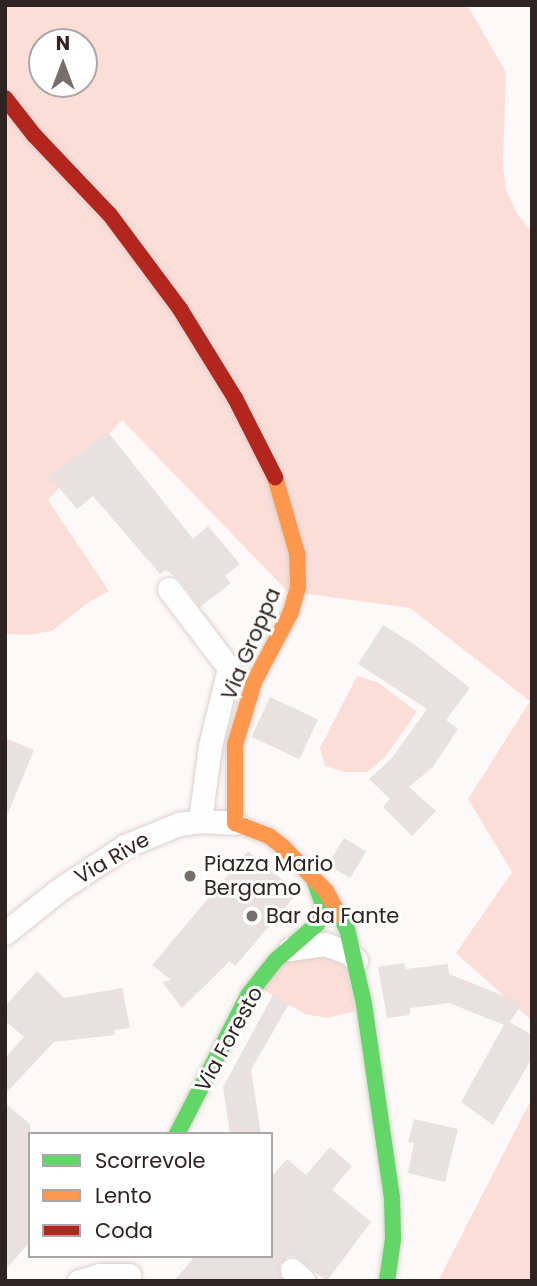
<!DOCTYPE html>
<html>
<head>
<meta charset="utf-8">
<style>
  body { margin:0 }
  #map { position:relative; width:537px; height:1286px; overflow:hidden; background:#fdf9f8; font-family:Poppins,sans-serif }
  div>[style] { position:absolute }
  [style*='--x'] { left:calc(var(--x)*1px); top:calc(var(--y)*1px); width:calc(var(--w)*1px); rotate:calc(var(--a)*1deg) }
  .green>* { inset:0; background:#fcded8 }
  .building>* { inset:0; background:#e9e1df; transform-origin:0 0 }
  .roads { filter:drop-shadow(0 0 2px #d8d1cf) drop-shadow(0 0 2px #d8d1cf) }
  .street>* { height:23px; margin:-11.5px; padding:0 11.5px; transform-origin:11.5px; border-radius:11.5px; background:#fffefe }
  .fast>* { height:16px; margin:-8px; padding:0 8px; transform-origin:8px; border-radius:8px; background:#63d668 }
  .slow>* { height:16px; margin:-8px; padding:0 8px; transform-origin:8px; border-radius:8px; background:#ff974d }
  .jam>* { height:16px; margin:-8px; padding:0 8px; transform-origin:8px; border-radius:8px; background:#b3261e }
  .dots>* { width:19px; height:19px; translate:-50% -50%; box-sizing:border-box; border:4px solid #fff; border-radius:50% }
  span { translate:-50% -50%; white-space:nowrap; text-align:center; line-height:1.15; -webkit-text-stroke:6px #fff; paint-order:stroke }
  .street-label { font-size:21px; color:#2e2422 }
  .poi-label { font-size:21px; color:#2e2422 }
  .left { translate:0 -50%; text-align:left }
  .frame { position:absolute; inset:0; border:7px solid #2e2422; pointer-events:none }
  .legend { position:absolute; left:28px; top:1132px; width:245px; height:126px; box-sizing:border-box; background:#fff; border:2px solid #aba7a7; margin:0; padding:9px 12px; list-style:none; font-size:21px; color:#2e2422 }
  .legend li { display:flex; align-items:center; gap:14px; height:35px }
  .legend b { width:35px; border:2px solid #aba7a7 }
  .north { position:absolute; left:28px; top:28px; width:70px; height:70px; box-sizing:border-box; background:#fff; border:2px solid #aba7a7; border-radius:50%; rotate:0deg; font-size:19px; font-weight:700; line-height:28px; text-align:center; color:#2e2422 }
  .north::after { content:''; display:block; margin:auto; width:24px; height:32px; background:#766f6d; clip-path:polygon(50% 0,100% 100%,50% 72%,0 100%) }
</style>
</head>
<body>
<div id="map">
  <div class="green">
    <div style="clip-path:polygon(evenodd,5px 5px,467px 5px,506px 72px,503px 166px,506px 190px,517px 214px,532px 232px,532px 1021px,456px 953px,512px 872px,468px 799px,530px 701px,410px 608px,287px 591px,122px 420px,48px 500px,109px 591px,89px 602px,52px 631px,28px 635px,5px 634px,5px 5px,42px 42px,84px 42px,84px 84px,42px 84px,42px 42px)"></div>
    <div style="clip-path:polygon(357px 676px,379px 683px,417px 712px,385px 757px,367px 772px,345px 772px,325px 766px,320px 748px)"></div>
    <div style="clip-path:polygon(321px 954px,346px 966px,356px 1011px,327px 1018px,305px 1014px,262px 989px,286px 962px)"></div>
    <div style="clip-path:polygon(532px 1098px,532px 1281px,438px 1281px)"></div>
  </div>
  <div class="building">
    <div style="clip-path:polygon(108px 432px,193px 539px,208px 526px,240px 564px,225px 576px,231px 583px,200px 607px,180px 580px,166px 570px,160px 574px,93px 496px,77px 509px,49px 476px)"></div>
    <div style="clip-path:polygon(383px 625px,415px 645px,470px 688px,446px 720px,458px 729px,433px 767px,409px 787px,436px 811px,412px 836px,383px 807px,390px 799px,369px 779px,391px 759px,427px 709px,358px 664px)"></div>
    <div style="left:270px;top:697px;width:53px;height:44px;rotate:25deg"></div>
    <div style="clip-path:polygon(5px 738px,34px 750px,6px 818px,5px 818px)"></div>
    <div style="left:344px;top:838px;width:26px;height:31px;rotate:31deg"></div>
    <div style="clip-path:polygon(248px 851px,298px 893px,235px 966px,230px 961px,182px 1008px,162px 982px,171px 980px,152px 965px)"></div>
    <div style="clip-path:polygon(404px 963px,406px 969px,448px 964px,449px 974px,522px 1003px,510px 1022px,532px 1035px,532px 1058px,493px 1125px,461px 1102px,504px 1025px,449px 1003px,410px 1008px,410px 1015px,387px 1018px,378px 967px)"></div>
    <div style="clip-path:polygon(37px 971px,64px 998px,122px 988px,130px 1028px,114px 1030px,115px 1035px,54px 1042px,5px 1094px,5px 1058px,24px 1037px,5px 1021px,5px 1006px)"></div>
    <div style="clip-path:polygon(273px 995px,289px 1004px,251px 1070px,261px 1134px,230px 1134px,223px 1087px)"></div>
    <div style="clip-path:polygon(5px 1103px,30px 1124px,30px 1242px,5px 1270px)"></div>
    <div style="clip-path:polygon(414px 1119px,458px 1129px,445px 1182px,408px 1173px,414px 1143px,408px 1142px)"></div>
    <div style="clip-path:polygon(330px 1147px,352px 1166px,332px 1190px,371px 1222px,327px 1281px,294px 1256px,287px 1257px,279px 1266px,282px 1281px,174px 1281px,195px 1256px,271px 1256px,271px 1177px,287px 1159px,306px 1175px)"></div>
  </div>
  <div class="roads">
    <div class="street">
      <div style="--x:169;--y:589;--w:99;--a:52.8"></div>
      <div style="--x:229;--y:668;--w:80;--a:103.7"></div>
      <div style="--x:210;--y:746;--w:76;--a:97.6"></div>
      <div style="--x:5;--y:933;--w:67;--a:-38.9"></div>
      <div style="--x:57;--y:891;--w:82;--a:-33.5"></div>
      <div style="--x:125;--y:846;--w:58;--a:-22.2"></div>
      <div style="--x:179;--y:824;--w:21;--a:-8"></div>
      <div style="--x:200;--y:821;--w:35;--a:3"></div>
      <div style="--x:290;--y:949;--w:35;--a:-8"></div>
      <div style="--x:325;--y:944;--w:26;--a:21"></div>
      <div style="--x:349;--y:953;--w:10;--a:45"></div>
      <div style="--x:292;--y:1270;--w:16;--a:43"></div>
      <div style="--x:79;--y:1281;--w:22;--a:-16"></div>
      <div style="--x:100;--y:1275;--w:29;--a:0"></div>
    </div>
    <div class="fast">
      <div style="--x:339;--y:915;--w:16;--a:60"></div>
      <div style="--x:347;--y:929;--w:77;--a:77.2"></div>
      <div style="--x:364;--y:1004;--w:196;--a:81.8"></div>
      <div style="--x:392;--y:1198;--w:41;--a:88.6"></div>
      <div style="--x:393;--y:1239;--w:42;--a:98.1"></div>
      <div style="--x:177;--y:1134;--w:157;--a:-62.8"></div>
      <div style="--x:249;--y:994;--w:43;--a:-51.5"></div>
      <div style="--x:276;--y:960;--w:55;--a:-41.3"></div>
      <div style="--x:317;--y:924;--w:18;--a:-68"></div>
      <div style="--x:324;--y:907;--w:27;--a:-110"></div>
    </div>
    <div class="slow">
      <div style="--x:275;--y:477;--w:79;--a:73.9"></div>
      <div style="--x:297;--y:553;--w:34;--a:88"></div>
      <div style="--x:298;--y:587;--w:26;--a:106"></div>
      <div style="--x:291;--y:612;--w:79;--a:117.9"></div>
      <div style="--x:254;--y:682;--w:66;--a:106.8"></div>
      <div style="--x:235;--y:745;--w:78;--a:90"></div>
      <div style="--x:235;--y:823;--w:36;--a:21"></div>
      <div style="--x:269;--y:836;--w:18;--a:38"></div>
      <div style="--x:283;--y:847;--w:62;--a:45.7"></div>
      <div style="--x:326;--y:891;--w:27;--a:62"></div>
    </div>
    <div class="jam">
      <div style="--x:5;--y:98;--w:47;--a:51.9"></div>
      <div style="--x:34;--y:135;--w:110;--a:46.5"></div>
      <div style="--x:110;--y:215;--w:117;--a:53.3"></div>
      <div style="--x:180;--y:309;--w:105;--a:58.3"></div>
      <div style="--x:235;--y:398;--w:89;--a:63.1"></div>
    </div>
  </div>
  <div class="dots">
    <div style="left:190px;top:876px;background:#766f6d"></div>
    <div style="left:252px;top:916px;background:#766f6d"></div>
  </div>
  <div class="street-label">
    <span style="left:251px;top:644px;rotate:-67deg">Via Groppa</span>
    <span style="left:112px;top:858px;rotate:-30deg">Via Rive</span>
    <span style="left:229px;top:1039px;rotate:-61deg">Via Foresto</span>
  </div>
  <div class="poi-label">
    <span class="left" style="left:204px;top:876px">Piazza Mario<br>Bergamo</span>
    <span class="left" style="left:266px;top:916px">Bar da Fante</span>
  </div>
  <div class="frame"></div>
  <ul class="legend">
  <li><b style="height:9px;background:#63d668"></b>Scorrevole</li>
  <li><b style="height:9px;background:#ff974d"></b>Lento</li>
  <li><b style="height:9px;background:#b3261e"></b>Coda</li>
  </ul>
  <div class="north">N</div>
</div>
</body>
</html>
